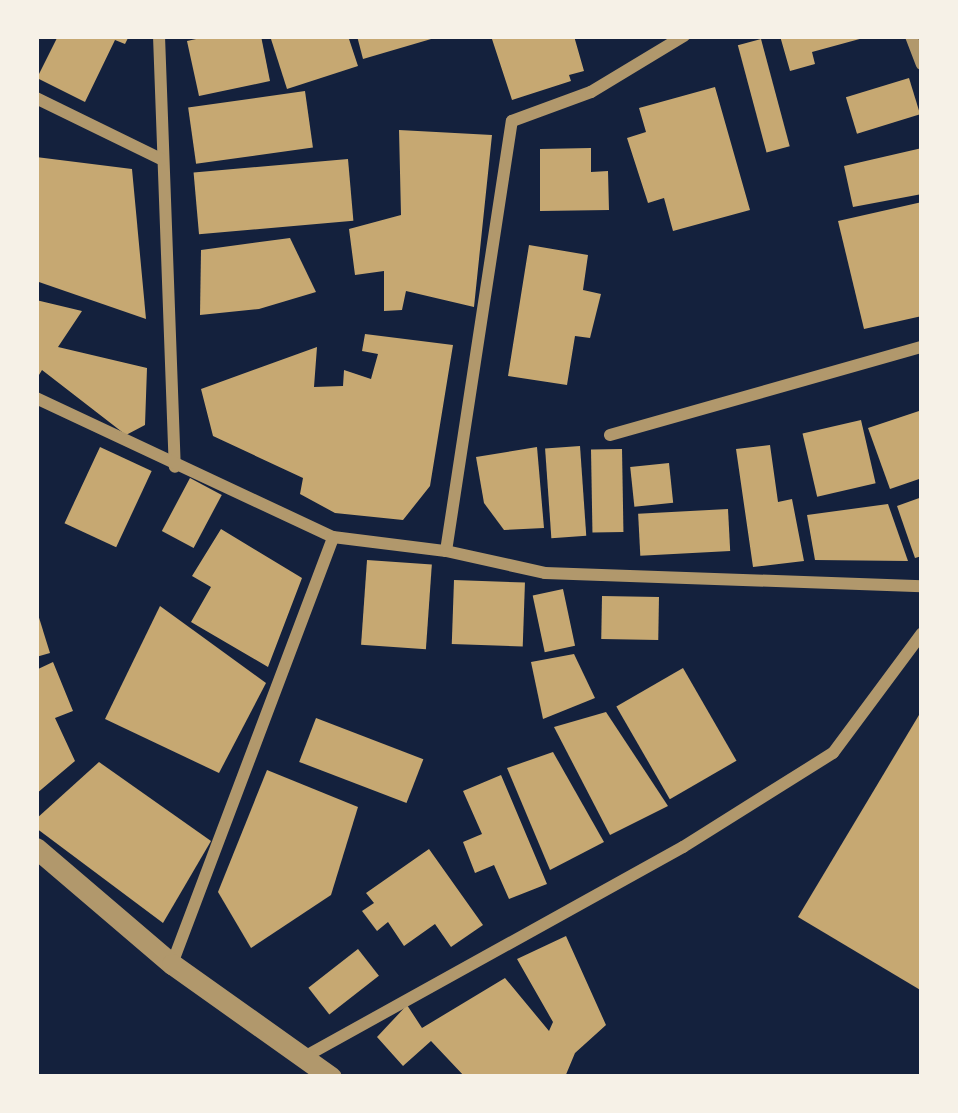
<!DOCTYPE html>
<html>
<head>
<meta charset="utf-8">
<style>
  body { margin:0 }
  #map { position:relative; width:958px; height:1113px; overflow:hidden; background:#14213d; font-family:"Open Sans",sans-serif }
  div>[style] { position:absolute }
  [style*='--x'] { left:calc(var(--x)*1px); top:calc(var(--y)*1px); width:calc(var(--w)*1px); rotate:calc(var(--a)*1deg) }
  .building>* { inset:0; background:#c6a872; transform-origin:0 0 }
  .minor>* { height:12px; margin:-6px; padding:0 6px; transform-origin:6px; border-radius:6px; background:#b1986c }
  .tertiary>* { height:21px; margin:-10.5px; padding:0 10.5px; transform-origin:10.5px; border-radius:10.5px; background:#b1986c }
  span { translate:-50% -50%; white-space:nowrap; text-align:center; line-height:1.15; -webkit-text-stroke:10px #f6f1e7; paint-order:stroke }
  .frame { position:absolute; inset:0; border:39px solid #f6f1e7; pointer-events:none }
</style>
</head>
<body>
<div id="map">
  <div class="building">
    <div style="clip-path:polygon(58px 36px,129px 36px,125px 44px,115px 40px,85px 102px,37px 78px)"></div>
    <div style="clip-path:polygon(210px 36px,261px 36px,270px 81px,199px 96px,187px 41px)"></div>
    <div style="clip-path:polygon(280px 36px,348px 36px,358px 66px,287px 89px,271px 39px)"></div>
    <div style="clip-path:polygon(357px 36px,438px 36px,438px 37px,363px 59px)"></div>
    <div style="clip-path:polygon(491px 36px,574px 36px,584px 71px,569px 75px,571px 81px,512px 100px)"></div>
    <div style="clip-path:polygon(780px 36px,866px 36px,867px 37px,812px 52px,815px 64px,790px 71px)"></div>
    <div style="left:761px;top:39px;width:111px;height:24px;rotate:75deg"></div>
    <div style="left:909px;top:78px;width:38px;height:66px;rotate:73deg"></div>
    <div style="clip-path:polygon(715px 87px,750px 210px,673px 231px,664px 198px,648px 203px,627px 138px,646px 132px,639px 108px)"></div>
    <div style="left:305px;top:91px;width:57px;height:118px;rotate:82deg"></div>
    <div style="clip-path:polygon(399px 130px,492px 135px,474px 307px,406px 291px,402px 310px,384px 311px,384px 271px,355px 275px,349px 229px,401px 215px)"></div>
    <div style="clip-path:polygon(591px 148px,591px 172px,608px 171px,609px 210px,540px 211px,540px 149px)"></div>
    <div style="clip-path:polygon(922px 148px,922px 194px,853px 207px,844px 166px)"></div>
    <div style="clip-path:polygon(36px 157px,132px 169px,146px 319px,36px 281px)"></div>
    <div style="left:348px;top:159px;width:62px;height:155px;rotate:85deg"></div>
    <div style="clip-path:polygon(922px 202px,922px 316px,864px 329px,838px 221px)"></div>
    <div style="clip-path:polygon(290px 238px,316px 292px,259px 309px,200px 315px,201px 250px)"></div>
    <div style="clip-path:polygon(529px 245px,588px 255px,583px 290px,601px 294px,590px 338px,575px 336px,567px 385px,508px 376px)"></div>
    <div style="clip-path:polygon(36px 300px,82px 311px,58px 347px,147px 368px,145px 425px,126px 435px,42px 370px,36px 380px)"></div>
    <div style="clip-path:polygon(365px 334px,453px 345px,430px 486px,403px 520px,335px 513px,300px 494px,303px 478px,213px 436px,201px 389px,317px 347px,314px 387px,343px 386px,344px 370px,371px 379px,378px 354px,362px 351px)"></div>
    <div style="clip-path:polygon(922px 410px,922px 478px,890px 489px,868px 428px)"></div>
    <div style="left:861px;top:420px;width:65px;height:60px;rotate:77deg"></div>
    <div style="clip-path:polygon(770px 445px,778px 502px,792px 499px,804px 561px,753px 567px,736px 449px)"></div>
    <div style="left:580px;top:446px;width:90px;height:35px;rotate:86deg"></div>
    <div style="left:100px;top:447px;width:57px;height:84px;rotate:25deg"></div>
    <div style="clip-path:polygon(537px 447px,544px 528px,504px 530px,484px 503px,476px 457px)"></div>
    <div style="left:622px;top:449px;width:83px;height:31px;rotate:89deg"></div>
    <div style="left:669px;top:463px;width:40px;height:39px;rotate:84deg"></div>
    <div style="left:190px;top:478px;width:36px;height:60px;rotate:28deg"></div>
    <div style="clip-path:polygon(922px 497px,922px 556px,915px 558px,897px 506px)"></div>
    <div style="clip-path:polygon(888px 504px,908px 561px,815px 560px,807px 515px)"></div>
    <div style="left:728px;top:509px;width:42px;height:90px;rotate:87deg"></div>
    <div style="clip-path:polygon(221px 529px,302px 578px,268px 667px,191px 622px,211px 587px,192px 576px)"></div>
    <div style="left:367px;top:560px;width:65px;height:85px;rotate:4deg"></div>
    <div style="left:454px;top:580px;width:71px;height:64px;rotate:2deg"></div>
    <div style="left:563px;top:589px;width:58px;height:31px;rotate:78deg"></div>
    <div style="left:602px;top:596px;width:57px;height:43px;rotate:1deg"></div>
    <div style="clip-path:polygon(160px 606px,266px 683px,219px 773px,105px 719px)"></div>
    <div style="clip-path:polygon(36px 608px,50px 653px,36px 657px)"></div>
    <div style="clip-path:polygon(574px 654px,595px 698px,543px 719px,531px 662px)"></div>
    <div style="clip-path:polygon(53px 662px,73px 711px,55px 718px,75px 761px,36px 794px,36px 670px)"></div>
    <div style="left:683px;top:668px;width:107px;height:77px;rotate:60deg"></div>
    <div style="clip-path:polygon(922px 710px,922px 991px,798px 917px)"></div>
    <div style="clip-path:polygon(606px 712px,668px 806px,610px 835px,554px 727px)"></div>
    <div style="left:316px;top:718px;width:115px;height:47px;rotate:21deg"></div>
    <div style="clip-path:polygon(553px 752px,604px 842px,550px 870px,507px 768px)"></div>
    <div style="clip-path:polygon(99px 762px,211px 841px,163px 923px,36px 828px,36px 819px)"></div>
    <div style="clip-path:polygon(267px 770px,358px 807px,331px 895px,251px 948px,218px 892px)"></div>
    <div style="clip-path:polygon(501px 775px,547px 884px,509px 899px,494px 865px,475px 873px,463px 842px,482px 834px,463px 791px)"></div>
    <div style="clip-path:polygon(429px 849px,483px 925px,451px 947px,435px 924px,404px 946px,388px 922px,377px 931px,362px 911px,374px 903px,366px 893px)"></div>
    <div style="clip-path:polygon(566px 936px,606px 1025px,575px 1053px,565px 1077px,465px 1077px,431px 1041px,403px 1066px,377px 1037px,407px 1005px,422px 1028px,505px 978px,549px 1031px,553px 1022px,517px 959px)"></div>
    <div style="left:358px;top:949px;width:34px;height:63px;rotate:52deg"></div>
  </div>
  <div class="minor">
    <div style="--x:159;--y:36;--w:431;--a:87.9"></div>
    <div style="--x:911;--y:36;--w:30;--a:69"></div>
    <div style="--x:36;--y:98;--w:141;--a:26"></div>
    <div style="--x:36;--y:398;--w:328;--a:25.1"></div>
    <div style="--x:333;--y:537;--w:114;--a:7.1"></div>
    <div style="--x:446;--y:551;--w:101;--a:12.5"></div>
    <div style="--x:545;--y:573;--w:377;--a:2"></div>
    <div style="--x:610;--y:435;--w:324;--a:-15.8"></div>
    <div style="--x:446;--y:551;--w:435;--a:-81.3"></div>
    <div style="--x:512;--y:121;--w:84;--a:-20.2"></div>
    <div style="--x:591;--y:92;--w:109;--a:-31.1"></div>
    <div style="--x:172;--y:964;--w:456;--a:-69.3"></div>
    <div style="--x:306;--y:1056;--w:431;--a:-29"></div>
    <div style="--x:683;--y:847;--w:177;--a:-32.1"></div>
    <div style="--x:833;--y:753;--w:149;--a:-53.4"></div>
  </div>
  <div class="tertiary">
    <div style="--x:36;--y:848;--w:179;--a:40.5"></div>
    <div style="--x:172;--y:964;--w:195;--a:35.4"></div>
  </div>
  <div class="frame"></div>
</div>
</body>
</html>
